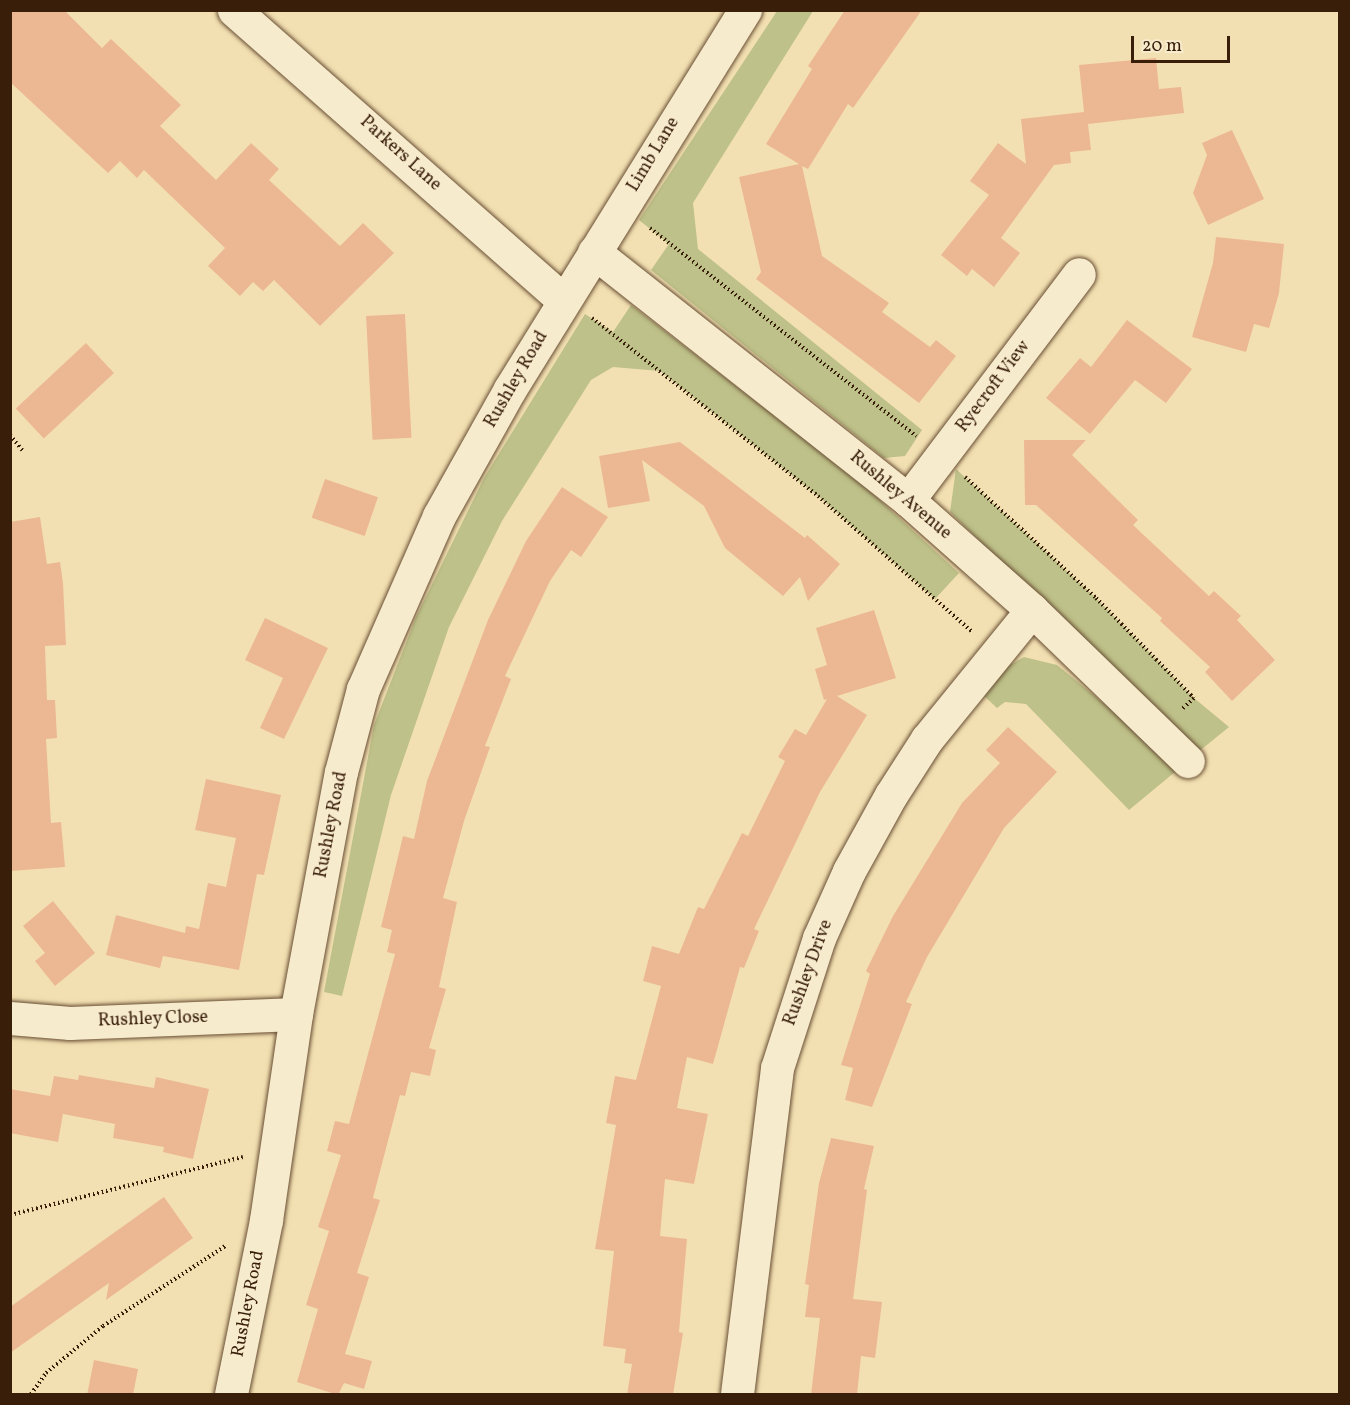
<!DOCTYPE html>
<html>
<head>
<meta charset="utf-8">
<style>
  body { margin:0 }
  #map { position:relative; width:1350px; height:1405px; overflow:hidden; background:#f3e0b2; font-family:Vollkorn,serif }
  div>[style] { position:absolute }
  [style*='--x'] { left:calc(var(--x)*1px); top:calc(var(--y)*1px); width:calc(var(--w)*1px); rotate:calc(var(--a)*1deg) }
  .green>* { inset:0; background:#bec189 }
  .building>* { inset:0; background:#ecb893; transform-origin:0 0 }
  .path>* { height:4px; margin-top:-2px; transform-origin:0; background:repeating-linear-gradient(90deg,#391e0a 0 1.5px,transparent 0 4.5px) }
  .roads { filter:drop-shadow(0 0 2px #684e34) drop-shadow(0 0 2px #684e34) }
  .street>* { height:33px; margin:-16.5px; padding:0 16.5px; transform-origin:16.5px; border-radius:16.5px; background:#f7ebcd }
  .secondary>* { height:33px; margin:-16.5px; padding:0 16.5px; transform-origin:16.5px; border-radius:16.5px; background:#f7ebcd }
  span { translate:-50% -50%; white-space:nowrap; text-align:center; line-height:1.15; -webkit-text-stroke:4.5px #f7ebcd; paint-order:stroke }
  .street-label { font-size:18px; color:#391e0a }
  .frame { position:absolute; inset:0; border:12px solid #391e0a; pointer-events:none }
  .scale { position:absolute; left:1131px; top:36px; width:99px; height:27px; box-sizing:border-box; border:3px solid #391e0a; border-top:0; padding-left:8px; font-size:18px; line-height:21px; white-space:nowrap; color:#391e0a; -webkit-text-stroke:4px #f7ebcd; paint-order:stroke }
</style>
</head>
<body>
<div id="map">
  <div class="green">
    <div style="clip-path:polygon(777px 11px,813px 11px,693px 203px,698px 249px,922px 430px,905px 456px,884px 458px,651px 270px,669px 244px,639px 220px)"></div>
    <div style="clip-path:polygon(631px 305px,859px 481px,959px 573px,935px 599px,818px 496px,660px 371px,613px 367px,591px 380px,502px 521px,449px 627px,391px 795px,342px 996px,324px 992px,374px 725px,416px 617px,484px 478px,585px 314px,613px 332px)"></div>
    <div style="clip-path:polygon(956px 469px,1096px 598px,1194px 698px,1229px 727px,1197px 753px,950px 512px)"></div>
    <div style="clip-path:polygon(1024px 657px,1057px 665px,1181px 767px,1129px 810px,1026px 704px,1005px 702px,997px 708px,982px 694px,1010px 665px)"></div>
  </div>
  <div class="building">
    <div style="clip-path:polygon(10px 10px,64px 10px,102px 48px,111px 39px,181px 105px,160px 126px,216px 180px,251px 143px,279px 169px,269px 180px,340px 246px,363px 223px,394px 253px,320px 326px,274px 280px,263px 291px,253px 282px,240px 296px,208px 266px,225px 248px,144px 170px,137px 178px,120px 161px,108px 173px,10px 82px)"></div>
    <div style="clip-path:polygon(845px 10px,922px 10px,853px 108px,848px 104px,808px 169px,802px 166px,822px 256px,889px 303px,882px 312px,930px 347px,936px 340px,956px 356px,919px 403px,756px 279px,761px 272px,739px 177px,799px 164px,766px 144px,812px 69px,808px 66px)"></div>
    <div style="clip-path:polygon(1156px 58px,1159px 89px,1181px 87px,1184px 113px,1088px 124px,1091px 150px,1070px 152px,1071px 163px,1054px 165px,1001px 238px,1020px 253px,994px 287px,972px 269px,967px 276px,941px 255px,989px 195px,970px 181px,998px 143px,1026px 164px,1021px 119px,1084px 112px,1079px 65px)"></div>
    <div style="clip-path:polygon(1232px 130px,1264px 199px,1208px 225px,1193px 193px,1207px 155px,1202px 143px)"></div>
    <div style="clip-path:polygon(1216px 237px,1284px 244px,1279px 293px,1269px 328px,1254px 324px,1246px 352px,1192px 337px,1213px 263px)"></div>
    <div style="left:405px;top:314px;width:124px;height:39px;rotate:87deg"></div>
    <div style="clip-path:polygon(1127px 320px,1192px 369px,1166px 403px,1135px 380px,1090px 434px,1046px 398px,1080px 358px,1091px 367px)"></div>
    <div style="left:86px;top:343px;width:41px;height:96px;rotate:47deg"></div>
    <div style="clip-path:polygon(1024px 440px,1086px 440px,1072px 455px,1138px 520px,1133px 525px,1209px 596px,1214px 591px,1241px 616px,1237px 620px,1275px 660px,1232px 701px,1205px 672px,1210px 667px,1160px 621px,1162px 618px,1036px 505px,1025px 505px)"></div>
    <div style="clip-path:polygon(680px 442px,805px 538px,807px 535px,840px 564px,808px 601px,800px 577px,783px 596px,725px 548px,704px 506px,642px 460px,650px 501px,608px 508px,599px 456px)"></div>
    <div style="left:325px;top:479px;width:56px;height:41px;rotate:19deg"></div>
    <div style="clip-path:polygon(562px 487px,608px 517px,581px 557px,571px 550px,550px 581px,505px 676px,511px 679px,485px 746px,490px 747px,464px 821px,443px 898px,457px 902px,439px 987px,446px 989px,429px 1048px,436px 1050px,430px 1076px,411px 1072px,405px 1096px,400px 1095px,373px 1198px,380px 1200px,357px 1273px,369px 1277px,345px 1354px,372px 1361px,364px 1389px,344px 1383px,338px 1395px,297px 1382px,318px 1309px,306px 1305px,329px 1231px,318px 1227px,341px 1155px,327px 1151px,335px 1121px,349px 1124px,395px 954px,387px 952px,392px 930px,381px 927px,403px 836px,414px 839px,427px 781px,488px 620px,526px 541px)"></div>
    <div style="clip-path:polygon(40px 517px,47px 564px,60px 562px,63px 583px,66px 645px,45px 646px,47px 700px,55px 700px,57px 738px,46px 739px,51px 823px,61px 822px,65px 867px,10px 871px,10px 522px)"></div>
    <div style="clip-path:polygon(874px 610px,896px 678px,837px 696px,867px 715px,820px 792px,754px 929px,759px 931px,744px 968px,740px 967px,713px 1064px,687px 1057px,677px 1108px,708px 1114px,694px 1184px,665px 1179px,660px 1236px,687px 1239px,679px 1332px,683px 1333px,673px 1395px,627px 1395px,632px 1364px,624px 1363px,626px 1349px,603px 1346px,614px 1251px,595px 1249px,616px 1125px,606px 1123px,615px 1076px,636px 1080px,661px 986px,643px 981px,652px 946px,679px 954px,698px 907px,704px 909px,742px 833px,748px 836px,785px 761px,778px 757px,795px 729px,806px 735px,827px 699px,824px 700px,815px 669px,827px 665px,816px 628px)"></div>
    <div style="clip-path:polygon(265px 618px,328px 648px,284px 739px,260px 728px,283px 678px,245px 660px)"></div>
    <div style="clip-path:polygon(1008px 727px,1057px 772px,1004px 828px,927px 957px,906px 1002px,912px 1004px,872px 1107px,845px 1100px,853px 1068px,841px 1065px,870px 974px,866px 971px,893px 916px,962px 803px,1000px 763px,986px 750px)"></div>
    <div style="clip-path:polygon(206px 779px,281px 795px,264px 875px,257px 874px,239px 970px,163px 956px,160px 968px,106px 955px,116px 915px,185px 933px,186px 926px,199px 929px,208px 883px,226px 887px,236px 838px,195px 830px)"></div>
    <div style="clip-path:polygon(53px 901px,95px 953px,55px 986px,35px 961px,45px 953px,23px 926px)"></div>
    <div style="clip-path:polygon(79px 1075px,154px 1088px,156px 1077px,209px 1089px,193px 1159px,163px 1152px,164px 1147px,113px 1138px,115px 1124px,63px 1114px,58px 1142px,10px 1133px,10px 1089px,50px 1096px,54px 1076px,78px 1080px)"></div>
    <div style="clip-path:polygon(831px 1138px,874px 1146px,864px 1189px,867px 1190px,853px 1299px,882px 1302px,875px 1358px,861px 1356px,857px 1395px,811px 1395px,820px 1318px,805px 1317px,809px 1285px,805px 1284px,819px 1183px)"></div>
    <div style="clip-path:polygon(164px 1197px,193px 1238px,106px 1300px,109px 1283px,10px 1353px,10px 1307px)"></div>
    <div style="clip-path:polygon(94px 1360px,138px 1369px,133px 1395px,87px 1395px)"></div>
  </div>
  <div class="path">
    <div style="--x:650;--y:228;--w:338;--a:38"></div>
    <div style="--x:592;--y:318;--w:288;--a:38.2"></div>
    <div style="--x:818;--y:496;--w:205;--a:41.4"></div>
    <div style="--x:10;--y:435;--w:22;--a:51"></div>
    <div style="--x:965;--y:477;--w:178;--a:42.7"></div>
    <div style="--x:1096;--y:598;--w:140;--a:45.6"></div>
    <div style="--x:1194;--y:698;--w:16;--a:137"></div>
    <div style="--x:10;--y:1215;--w:240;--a:-14"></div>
    <div style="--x:31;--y:1394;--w:26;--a:-54"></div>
    <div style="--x:46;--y:1373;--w:74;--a:-39.5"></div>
    <div style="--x:103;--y:1326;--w:148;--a:-33.2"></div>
  </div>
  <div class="roads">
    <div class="street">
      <div style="--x:234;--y:10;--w:439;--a:41.4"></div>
      <div style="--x:594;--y:252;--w:400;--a:38.3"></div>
      <div style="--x:908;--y:500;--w:166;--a:41.6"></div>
      <div style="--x:1032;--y:610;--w:217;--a:44.1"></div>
      <div style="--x:908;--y:500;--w:283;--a:-52.9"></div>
      <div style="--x:10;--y:1018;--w:60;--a:4.8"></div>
      <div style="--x:70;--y:1023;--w:226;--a:-2.3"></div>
      <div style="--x:737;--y:1394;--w:328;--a:-83"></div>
      <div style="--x:777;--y:1068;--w:137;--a:-72.1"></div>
      <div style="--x:819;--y:938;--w:73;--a:-65.9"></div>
      <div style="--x:849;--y:871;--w:87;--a:-61.1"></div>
      <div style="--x:891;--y:795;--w:67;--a:-57.3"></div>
      <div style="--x:927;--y:739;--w:166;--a:-50.9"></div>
    </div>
    <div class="secondary">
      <div style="--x:231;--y:1394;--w:177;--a:-78.6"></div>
      <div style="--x:266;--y:1220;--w:208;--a:-81.7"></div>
      <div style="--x:296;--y:1014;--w:246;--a:-79.5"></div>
      <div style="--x:341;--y:772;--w:86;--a:-75.2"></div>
      <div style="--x:363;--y:689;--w:189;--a:-66.3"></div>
      <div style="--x:439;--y:516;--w:145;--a:-60.8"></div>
      <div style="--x:510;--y:389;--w:446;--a:-58.2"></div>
    </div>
  </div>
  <div class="street-label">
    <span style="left:400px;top:154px;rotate:42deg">Parkers Lane</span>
    <span style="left:654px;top:155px;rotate:-59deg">Limb Lane</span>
    <span style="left:517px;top:380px;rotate:-60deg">Rushley Road</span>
    <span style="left:994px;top:387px;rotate:-53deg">Ryecroft View</span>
    <span style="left:900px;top:496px;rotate:40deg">Rushley Avenue</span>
    <span style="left:332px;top:825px;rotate:-79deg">Rushley Road</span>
    <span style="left:809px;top:973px;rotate:-70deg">Rushley Drive</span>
    <span style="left:153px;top:1020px;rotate:-2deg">Rushley Close</span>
    <span style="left:249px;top:1304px;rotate:-79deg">Rushley Road</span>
  </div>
  <div class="frame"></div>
  <div class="scale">20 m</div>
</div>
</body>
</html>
